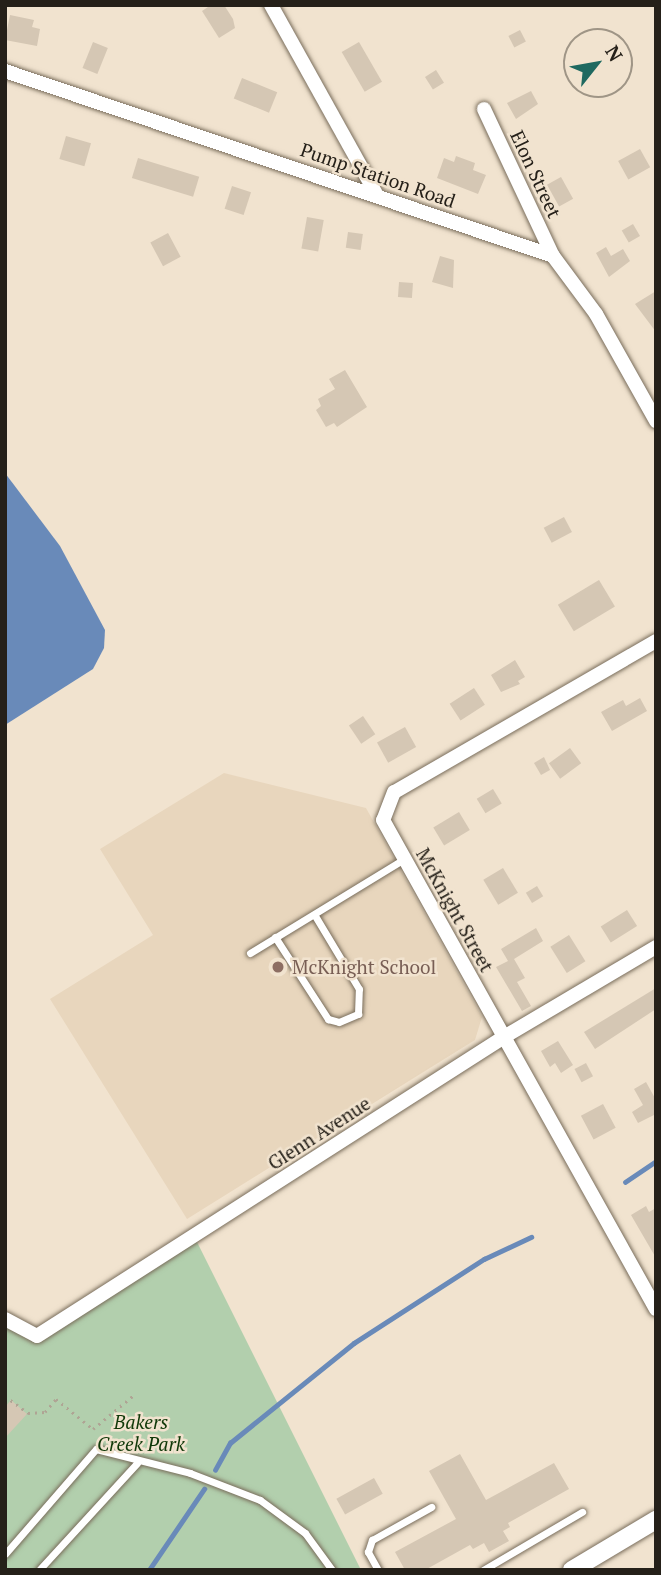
<!DOCTYPE html>
<html>
<head>
<meta charset="utf-8">
<style>
  body { margin:0 }
  #map { position:relative; width:661px; height:1575px; overflow:hidden; background:#f1e3cf; font-family:"PT Serif",serif }
  div>[style] { position:absolute }
  [style*='--x'] { left:calc(var(--x)*1px); top:calc(var(--y)*1px); width:calc(var(--w)*1px); rotate:calc(var(--a)*1deg) }
  .built>* { inset:0; background:#e8d6bd }
  .green>* { inset:0; background:#b2cfad }
  .water>* { inset:0; background:#698ab9 }
  .stream>* { height:4.5px; margin:-2.25px; padding:0 2.25px; transform-origin:2.25px; border-radius:2.25px; background:#698ab9 }
  .building>* { inset:0; background:#d5c7b4; transform-origin:0 0 }
  .path>* { height:2.5px; margin-top:-1.25px; transform-origin:0; background:repeating-linear-gradient(90deg,#afa494 0 2px,transparent 0 7px) }
  .roads { filter:drop-shadow(0 0 2px #796d5b) drop-shadow(0 0 2px #796d5b) }
  .service>* { height:7px; margin:-3.5px; padding:0 3.5px; transform-origin:3.5px; border-radius:3.5px; background:#fff }
  .minor>* { height:14px; margin:-7px; padding:0 7px; transform-origin:7px; border-radius:7px; background:#fff }
  .tertiary>* { height:18px; margin:-9px; padding:0 9px; transform-origin:9px; border-radius:9px; background:#fff }
  .dots>* { width:19px; height:19px; translate:-50% -50%; box-sizing:border-box; border:4px solid #f1e3cf; border-radius:50% }
  span { translate:-50% -50%; white-space:nowrap; text-align:center; line-height:1.15; -webkit-text-stroke:5px #f1e3cf; paint-order:stroke }
  .street-label { font-size:19px; color:#252019 }
  .education-label { font-size:19px; color:#785e54 }
  .left { translate:0 -50%; text-align:left }
  .park-label { font-size:19px; color:#103909; font-style:italic }
  .frame { position:absolute; inset:0; border:7px solid #252019; pointer-events:none }
  .north { position:absolute; left:563px; top:28px; width:70px; height:70px; box-sizing:border-box; background:#f1e3cf; border:2px solid #9f9586; border-radius:50%; rotate:59deg; font-size:19px; font-weight:700; line-height:28px; text-align:center; color:#252019 }
  .north::after { content:''; display:block; margin:auto; width:24px; height:32px; background:#1f6960; clip-path:polygon(50% 0,100% 100%,50% 72%,0 100%) }
</style>
</head>
<body>
<div id="map">
  <div class="built">
    <div style="clip-path:polygon(224px 773px,366px 808px,482px 1017px,475px 1040px,187px 1219px,50px 999px,153px 935px,100px 849px)"></div>
  </div>
  <div class="green">
    <div style="clip-path:polygon(194px 1236px,361px 1570px,5px 1570px,5px 1319px,37px 1336px)"></div>
  </div>
  <div class="water">
    <div style="clip-path:polygon(5px 473px,60px 546px,105px 630px,104px 648px,93px 669px,5px 725px)"></div>
  </div>
  <div class="stream">
    <div style="--x:625;--y:1182;--w:37;--a:-34"></div>
    <div style="--x:215;--y:1470;--w:31;--a:-61"></div>
    <div style="--x:230;--y:1443;--w:159;--a:-38.9"></div>
    <div style="--x:354;--y:1343;--w:155;--a:-32.9"></div>
    <div style="--x:484;--y:1259;--w:52;--a:-25.1"></div>
    <div style="--x:149;--y:1570;--w:98;--a:-55.8"></div>
  </div>
  <div class="building">
    <div style="clip-path:polygon(211px 5px,224px 5px,233px 19px,235px 28px,219px 38px,202px 11px)"></div>
    <div style="clip-path:polygon(10px 15px,34px 20px,32px 27px,40px 29px,37px 46px,5px 40px)"></div>
    <div style="left:520px;top:30px;width:13px;height:13px;rotate:63deg"></div>
    <div style="left:93px;top:42px;width:16px;height:28px;rotate:22deg"></div>
    <div style="left:359px;top:42px;width:46px;height:20px;rotate:60deg"></div>
    <div style="left:436px;top:70px;width:15px;height:13px;rotate:58deg"></div>
    <div style="left:242px;top:78px;width:38px;height:22px;rotate:22deg"></div>
    <div style="clip-path:polygon(531px 91px,538px 104px,516px 119px,507px 103px)"></div>
    <div style="left:66px;top:136px;width:26px;height:24px;rotate:16deg"></div>
    <div style="left:640px;top:149px;width:21px;height:25px;rotate:61deg"></div>
    <div style="clip-path:polygon(456px 156px,475px 163px,473px 170px,486px 175px,478px 194px,437px 178px,444px 158px,454px 162px)"></div>
    <div style="left:138px;top:158px;width:64px;height:21px;rotate:17deg"></div>
    <div style="left:561px;top:177px;width:25px;height:16px;rotate:61deg"></div>
    <div style="left:232px;top:186px;width:20px;height:24px;rotate:18deg"></div>
    <div style="left:307px;top:217px;width:17px;height:32px;rotate:10deg"></div>
    <div style="left:633px;top:224px;width:14px;height:13px;rotate:60deg"></div>
    <div style="left:348px;top:232px;width:15px;height:16px;rotate:8deg"></div>
    <div style="left:168px;top:233px;width:27px;height:20px;rotate:62deg"></div>
    <div style="clip-path:polygon(606px 247px,611px 256px,623px 249px,630px 261px,609px 277px,596px 253px)"></div>
    <div style="clip-path:polygon(440px 256px,454px 260px,453px 288px,432px 282px)"></div>
    <div style="left:399px;top:282px;width:14px;height:15px;rotate:4deg"></div>
    <div style="clip-path:polygon(656px 291px,656px 332px,635px 304px)"></div>
    <div style="clip-path:polygon(345px 370px,367px 407px,337px 427px,334px 423px,326px 427px,316px 410px,321px 406px,318px 399px,335px 389px,329px 379px)"></div>
    <div style="left:564px;top:517px;width:17px;height:23px;rotate:62deg"></div>
    <div style="left:599px;top:580px;width:31px;height:48px;rotate:59deg"></div>
    <div style="clip-path:polygon(515px 660px,525px 677px,518px 681px,520px 684px,501px 692px,491px 675px)"></div>
    <div style="left:474px;top:688px;width:20px;height:29px;rotate:57deg"></div>
    <div style="clip-path:polygon(640px 698px,647px 711px,612px 731px,601px 712px,623px 700px,626px 706px)"></div>
    <div style="left:363px;top:716px;width:22px;height:17px;rotate:56deg"></div>
    <div style="left:405px;top:727px;width:23px;height:32px;rotate:61deg"></div>
    <div style="left:570px;top:748px;width:19px;height:26px;rotate:54deg"></div>
    <div style="clip-path:polygon(544px 757px,550px 770px,541px 775px,534px 763px)"></div>
    <div style="left:493px;top:789px;width:17px;height:19px;rotate:59deg"></div>
    <div style="left:459px;top:812px;width:21px;height:30px;rotate:59deg"></div>
    <div style="left:503px;top:868px;width:29px;height:23px;rotate:59deg"></div>
    <div style="left:537px;top:886px;width:12px;height:13px;rotate:59deg"></div>
    <div style="left:627px;top:910px;width:19px;height:31px;rotate:58deg"></div>
    <div style="clip-path:polygon(536px 928px,543px 941px,514px 959px,525px 978px,517px 982px,531px 1006px,522px 1011px,496px 967px,508px 961px,501px 949px)"></div>
    <div style="left:569px;top:935px;width:31px;height:22px;rotate:58deg"></div>
    <div style="clip-path:polygon(656px 988px,656px 1009px,595px 1049px,584px 1032px)"></div>
    <div style="clip-path:polygon(558px 1041px,573px 1065px,561px 1073px,555px 1063px,550px 1067px,541px 1051px)"></div>
    <div style="left:586px;top:1063px;width:15px;height:13px;rotate:62deg"></div>
    <div style="clip-path:polygon(646px 1082px,656px 1100px,656px 1114px,638px 1123px,632px 1112px,643px 1105px,634px 1089px)"></div>
    <div style="left:603px;top:1104px;width:27px;height:25px;rotate:62deg"></div>
    <div style="clip-path:polygon(646px 1206px,649px 1212px,656px 1208px,656px 1258px,631px 1215px)"></div>
    <div style="clip-path:polygon(11px 1400px,27px 1414px,5px 1438px,5px 1407px)"></div>
    <div style="clip-path:polygon(460px 1454px,486px 1500px,554px 1463px,569px 1489px,508px 1523px,510px 1527px,503px 1531px,509px 1541px,489px 1552px,484px 1543px,473px 1549px,470px 1545px,425px 1570px,405px 1570px,395px 1552px,456px 1519px,429px 1471px)"></div>
    <div style="left:374px;top:1478px;width:18px;height:43px;rotate:61deg"></div>
  </div>
  <div class="path">
    <div style="--x:5;--y:1396;--w:29;--a:36"></div>
    <div style="--x:28;--y:1413;--w:17;--a:-3"></div>
    <div style="--x:45;--y:1412;--w:17;--a:-50"></div>
    <div style="--x:56;--y:1399;--w:48;--a:39"></div>
    <div style="--x:93;--y:1429;--w:55;--a:-39.8"></div>
  </div>
  <div class="roads">
    <div class="service">
      <div style="--x:275;--y:937;--w:98;--a:57.1"></div>
      <div style="--x:328;--y:1019;--w:11;--a:15"></div>
      <div style="--x:339;--y:1022;--w:21;--a:-23"></div>
      <div style="--x:358;--y:1014;--w:25;--a:-88"></div>
      <div style="--x:359;--y:989;--w:87;--a:-121"></div>
      <div style="--x:250;--y:953;--w:180;--a:-31.4"></div>
      <div style="--x:5;--y:1554;--w:139;--a:-49.1"></div>
      <div style="--x:96;--y:1449;--w:97;--a:14.3"></div>
      <div style="--x:190;--y:1473;--w:75;--a:21.1"></div>
      <div style="--x:260;--y:1500;--w:56;--a:36.3"></div>
      <div style="--x:305;--y:1533;--w:46;--a:53.9"></div>
      <div style="--x:39;--y:1570;--w:145;--a:-47.5"></div>
      <div style="--x:378;--y:1570;--w:21;--a:-119"></div>
      <div style="--x:368;--y:1552;--w:13;--a:-72"></div>
      <div style="--x:372;--y:1540;--w:68;--a:-29.2"></div>
      <div style="--x:483;--y:1570;--w:115;--a:-30.4"></div>
    </div>
    <div class="minor">
      <div style="--x:271;--y:5;--w:216;--a:60.9"></div>
      <div style="--x:5;--y:71;--w:578;--a:18.65"></div>
      <div style="--x:553;--y:256;--w:72;--a:53.4"></div>
      <div style="--x:596;--y:314;--w:123;--a:60.7"></div>
      <div style="--x:484;--y:109;--w:162;--a:64.9"></div>
      <div style="--x:656;--y:641;--w:302;--a:150"></div>
      <div style="--x:394;--y:792;--w:30;--a:111"></div>
      <div style="--x:383;--y:820;--w:560;--a:60.83"></div>
      <div style="--x:5;--y:1319;--w:36;--a:28"></div>
      <div style="--x:37;--y:1336;--w:555;--a:-32.63"></div>
      <div style="--x:504;--y:1037;--w:177;--a:-30.6"></div>
    </div>
    <div class="tertiary">
      <div style="--x:572;--y:1570;--w:98;--a:-30.8"></div>
    </div>
  </div>
  <div class="dots">
    <div style="left:278px;top:967px;background:#8d6e63"></div>
  </div>
  <div class="street-label">
    <span style="left:536px;top:174px;rotate:65deg">Elon Street</span>
    <span style="left:378px;top:175px;rotate:19deg">Pump Station Road</span>
    <span style="left:455px;top:910px;rotate:61deg">McKnight Street</span>
    <span style="left:319px;top:1133px;rotate:-33deg">Glenn Avenue</span>
  </div>
  <div class="education-label">
    <span class="left" style="left:292px;top:967px">McKnight School</span>
  </div>
  <div class="park-label">
    <span style="left:141px;top:1433px">Bakers<br>Creek Park</span>
  </div>
  <div class="frame"></div>
  <div class="north">N</div>
</div>
</body>
</html>
